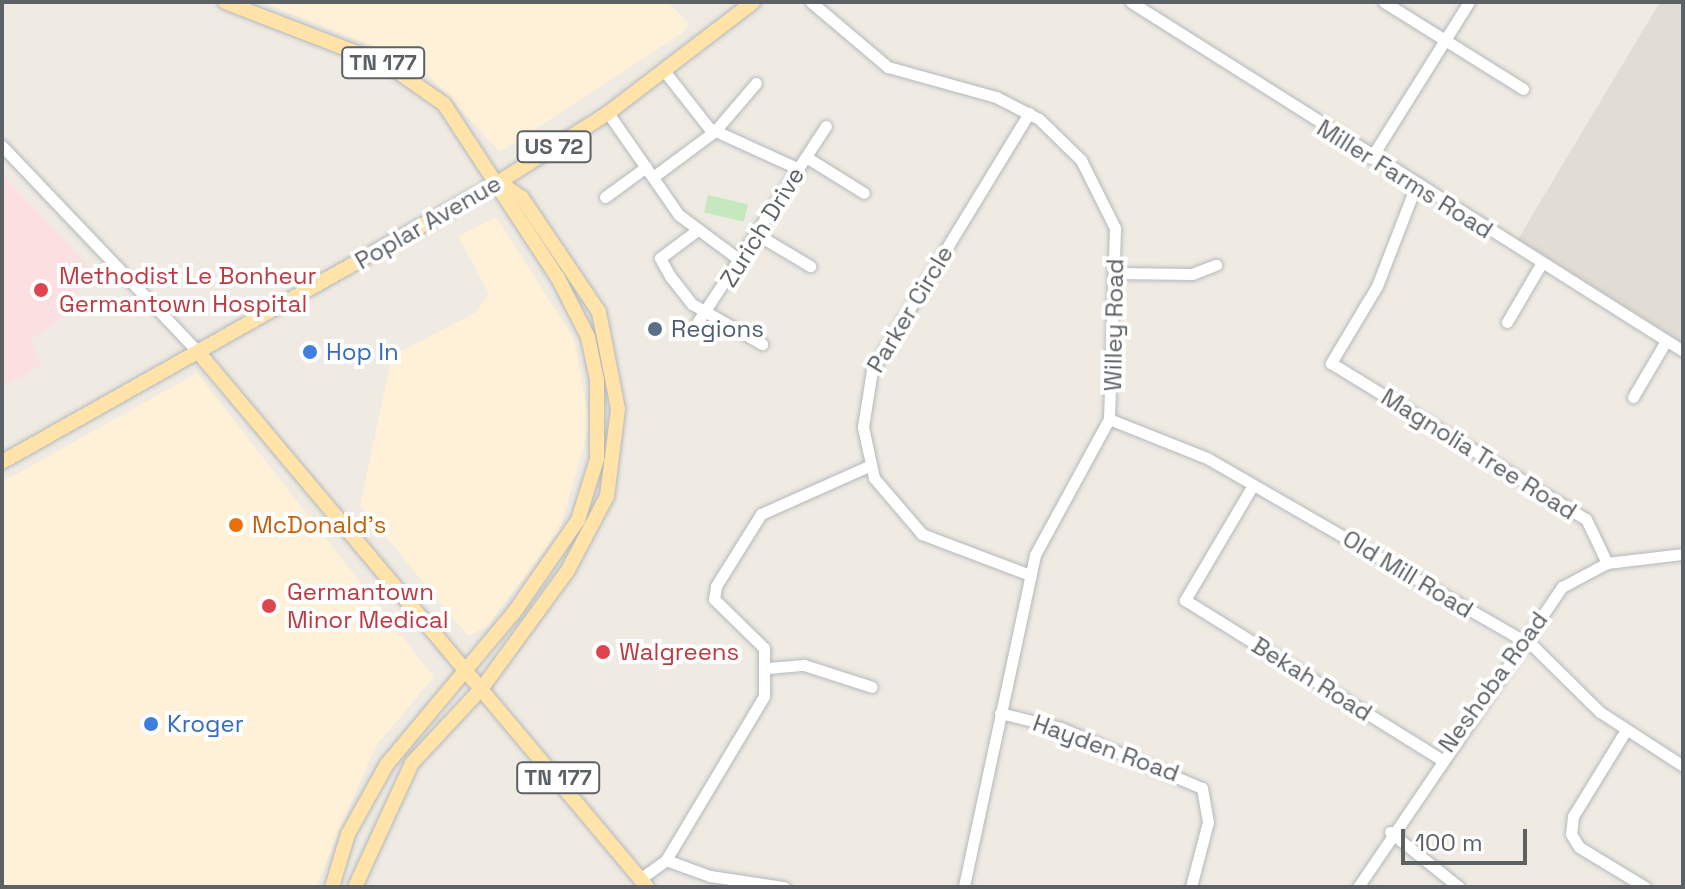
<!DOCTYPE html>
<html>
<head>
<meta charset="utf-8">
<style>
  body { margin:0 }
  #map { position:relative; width:1685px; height:889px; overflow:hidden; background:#efebe3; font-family:"Space Grotesk",sans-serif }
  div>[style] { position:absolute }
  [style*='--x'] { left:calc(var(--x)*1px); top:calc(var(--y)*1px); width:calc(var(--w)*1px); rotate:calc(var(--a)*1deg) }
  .commercial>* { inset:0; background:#fff0d8 }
  .education>* { inset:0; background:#e1dcd4 }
  .medical>* { inset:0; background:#fcdfe1 }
  .green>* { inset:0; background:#c5e8bf; transform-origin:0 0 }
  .roads { filter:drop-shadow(0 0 2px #b4b8bb) drop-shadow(0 0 2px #b4b8bb) }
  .minor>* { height:11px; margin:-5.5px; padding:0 5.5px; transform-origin:5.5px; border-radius:5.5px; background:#fff }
  .major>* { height:14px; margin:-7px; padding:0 7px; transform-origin:7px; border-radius:7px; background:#ffe3a8 }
  .dots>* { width:22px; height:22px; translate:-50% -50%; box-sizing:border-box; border:4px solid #fff; border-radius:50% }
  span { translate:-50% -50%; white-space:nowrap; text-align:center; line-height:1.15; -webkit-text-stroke:8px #fff; paint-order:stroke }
  .shield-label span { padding:2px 6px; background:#fff; border:2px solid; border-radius:6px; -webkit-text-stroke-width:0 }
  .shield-label { font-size:22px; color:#5c6165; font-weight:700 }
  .street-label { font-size:24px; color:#5c6165 }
  .health-label { font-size:24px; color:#be3a42 }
  .left { translate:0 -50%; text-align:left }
  .service-label { font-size:24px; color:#4e5e75 }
  .shop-label { font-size:24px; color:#366cbe }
  .food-label { font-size:24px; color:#c56008 }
  .frame { position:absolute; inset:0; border:4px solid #5c6165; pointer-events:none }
  .scale { position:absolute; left:1401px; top:829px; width:126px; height:36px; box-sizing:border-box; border:4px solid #5c6165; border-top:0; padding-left:10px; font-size:24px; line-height:28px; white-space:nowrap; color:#5c6165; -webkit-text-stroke:6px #fff; paint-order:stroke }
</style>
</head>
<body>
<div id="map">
  <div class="commercial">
    <div style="clip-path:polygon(261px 2px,667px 2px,688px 22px,684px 32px,500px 152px,418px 64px)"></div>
    <div style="clip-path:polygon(496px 217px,574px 339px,590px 424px,559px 532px,487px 626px,468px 636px,360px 506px,392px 356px,476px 312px,489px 294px,458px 236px)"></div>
    <div style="clip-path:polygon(197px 373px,434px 677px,375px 747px,316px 887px,2px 887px,2px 482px)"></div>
  </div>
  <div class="education">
    <div style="clip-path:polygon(1660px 2px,1683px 2px,1683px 343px,1518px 239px)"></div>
  </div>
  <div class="medical">
    <div style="clip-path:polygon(2px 174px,90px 268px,91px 278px,68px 301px,70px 313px,30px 340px,41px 365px,2px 388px)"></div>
  </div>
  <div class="green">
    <div style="left:708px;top:195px;width:41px;height:18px;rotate:13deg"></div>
  </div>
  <div class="roads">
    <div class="minor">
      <div style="--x:811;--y:2;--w:101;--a:40.2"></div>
      <div style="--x:888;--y:67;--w:112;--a:15.5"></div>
      <div style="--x:996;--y:97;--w:48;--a:27.1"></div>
      <div style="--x:1039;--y:119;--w:59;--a:44.3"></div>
      <div style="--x:1081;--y:160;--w:76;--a:63.4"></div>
      <div style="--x:1115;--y:228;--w:191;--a:91.8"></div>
      <div style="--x:1109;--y:419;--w:155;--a:118.6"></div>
      <div style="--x:1035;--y:555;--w:340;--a:102.1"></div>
      <div style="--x:1131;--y:2;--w:653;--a:32.3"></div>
      <div style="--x:1384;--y:2;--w:164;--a:32"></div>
      <div style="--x:665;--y:72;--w:71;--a:51.8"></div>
      <div style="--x:709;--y:128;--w:99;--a:24.5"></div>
      <div style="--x:608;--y:113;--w:124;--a:55.2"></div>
      <div style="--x:679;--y:215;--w:77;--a:36.6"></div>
      <div style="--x:1029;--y:113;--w:301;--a:121.4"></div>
      <div style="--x:872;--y:370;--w:58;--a:99"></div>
      <div style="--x:863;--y:427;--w:52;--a:77.8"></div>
      <div style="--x:874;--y:478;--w:74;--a:49.4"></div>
      <div style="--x:922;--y:534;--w:116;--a:20.8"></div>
      <div style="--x:2;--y:146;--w:286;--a:46.4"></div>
      <div style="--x:806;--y:157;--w:68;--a:31.8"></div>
      <div style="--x:1371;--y:158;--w:184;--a:-57.9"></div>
      <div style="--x:653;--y:177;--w:77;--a:-36.6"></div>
      <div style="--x:715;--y:131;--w:63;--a:-49.5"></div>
      <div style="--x:1415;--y:188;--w:105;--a:111.2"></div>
      <div style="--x:1377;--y:286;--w:90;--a:120.9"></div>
      <div style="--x:1331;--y:363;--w:299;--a:31.5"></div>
      <div style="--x:1586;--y:519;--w:49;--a:64.5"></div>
      <div style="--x:605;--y:197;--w:51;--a:-36.2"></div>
      <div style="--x:696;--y:231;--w:45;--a:143.1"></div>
      <div style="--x:660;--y:258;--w:21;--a:61"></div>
      <div style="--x:670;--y:276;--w:36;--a:52"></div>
      <div style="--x:692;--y:304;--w:81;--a:29.7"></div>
      <div style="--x:758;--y:235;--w:61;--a:30.8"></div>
      <div style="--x:1117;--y:273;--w:75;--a:0.8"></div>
      <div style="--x:1192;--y:274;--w:26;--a:-21"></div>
      <div style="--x:1507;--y:322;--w:67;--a:-59.6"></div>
      <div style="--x:695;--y:326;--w:239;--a:-56.8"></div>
      <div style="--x:1633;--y:397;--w:65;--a:-59.5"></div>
      <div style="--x:1109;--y:419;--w:105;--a:21.7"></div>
      <div style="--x:1207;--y:458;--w:378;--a:30"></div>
      <div style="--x:1534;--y:647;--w:93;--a:44.6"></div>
      <div style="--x:1600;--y:712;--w:99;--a:33"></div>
      <div style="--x:1253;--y:485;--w:134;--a:120.6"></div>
      <div style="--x:1185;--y:600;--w:299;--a:31.9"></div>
      <div style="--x:768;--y:668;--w:36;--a:-5"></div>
      <div style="--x:804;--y:665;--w:71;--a:17.9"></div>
      <div style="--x:1000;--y:713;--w:63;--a:13.8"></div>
      <div style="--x:1061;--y:728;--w:153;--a:23.1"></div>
      <div style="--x:1202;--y:788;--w:35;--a:80"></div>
      <div style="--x:1208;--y:822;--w:67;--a:104.7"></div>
      <div style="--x:1626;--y:730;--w:101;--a:121.6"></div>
      <div style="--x:1573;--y:816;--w:18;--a:96"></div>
      <div style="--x:1571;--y:834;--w:15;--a:58"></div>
      <div style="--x:1579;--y:847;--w:77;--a:31.2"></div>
      <div style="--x:1390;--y:832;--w:88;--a:38.6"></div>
      <div style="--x:666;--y:860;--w:47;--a:20"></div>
      <div style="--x:710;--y:876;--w:75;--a:8.5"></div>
      <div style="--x:640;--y:879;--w:32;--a:-36"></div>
      <div style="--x:666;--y:860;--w:191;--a:-59.1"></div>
      <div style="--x:764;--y:696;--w:48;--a:-90"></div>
      <div style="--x:764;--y:648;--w:70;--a:-135.6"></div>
      <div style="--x:714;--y:599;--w:13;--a:-81"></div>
      <div style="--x:716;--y:586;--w:85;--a:-58"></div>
      <div style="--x:761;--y:514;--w:118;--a:-24"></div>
      <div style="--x:1358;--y:887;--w:363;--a:-55.8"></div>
      <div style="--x:1562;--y:587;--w:51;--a:-28.1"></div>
      <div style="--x:1607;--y:563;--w:77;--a:-6.8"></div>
    </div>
    <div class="major">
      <div style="--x:225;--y:2;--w:175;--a:21.1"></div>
      <div style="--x:388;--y:65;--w:68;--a:34.9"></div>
      <div style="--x:444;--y:104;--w:208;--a:56.8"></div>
      <div style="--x:558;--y:278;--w:66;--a:63"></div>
      <div style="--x:588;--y:337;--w:44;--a:78.2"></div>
      <div style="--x:597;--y:380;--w:79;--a:90"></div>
      <div style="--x:597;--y:459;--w:64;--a:107.3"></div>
      <div style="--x:578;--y:520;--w:111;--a:124.7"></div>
      <div style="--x:515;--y:611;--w:199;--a:129.9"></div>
      <div style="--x:387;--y:764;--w:80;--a:119.1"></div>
      <div style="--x:348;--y:834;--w:55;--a:106.8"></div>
      <div style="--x:199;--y:353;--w:697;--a:50"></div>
      <div style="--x:2;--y:462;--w:570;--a:-29.4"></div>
      <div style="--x:499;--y:182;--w:129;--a:-32.3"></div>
      <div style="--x:608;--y:113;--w:183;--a:-37.4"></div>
      <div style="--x:355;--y:887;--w:136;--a:-65.3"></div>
      <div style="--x:412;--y:763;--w:103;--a:-47"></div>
      <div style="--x:482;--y:688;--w:146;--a:-53.9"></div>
      <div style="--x:568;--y:570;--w:84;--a:-62.2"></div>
      <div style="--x:607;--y:496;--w:88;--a:-82.8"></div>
      <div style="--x:618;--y:409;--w:99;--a:-101.1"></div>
      <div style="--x:599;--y:312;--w:138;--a:-124"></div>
      <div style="--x:522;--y:198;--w:28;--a:-145"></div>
    </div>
  </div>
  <div class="dots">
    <div style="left:41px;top:290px;background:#e0444e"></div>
    <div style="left:655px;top:329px;background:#5c6f8a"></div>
    <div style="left:310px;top:352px;background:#3f7fe0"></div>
    <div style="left:236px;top:525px;background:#e8710a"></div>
    <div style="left:269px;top:606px;background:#e0444e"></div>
    <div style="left:603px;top:652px;background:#e0444e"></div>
    <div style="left:151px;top:724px;background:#3f7fe0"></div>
  </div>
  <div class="shield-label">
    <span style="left:383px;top:63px">TN 177</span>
    <span style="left:554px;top:147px">US 72</span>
    <span style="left:558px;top:778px">TN 177</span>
  </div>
  <div class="street-label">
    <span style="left:1405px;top:179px;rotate:32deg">Miller Farms Road</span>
    <span style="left:428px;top:222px;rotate:-30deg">Poplar Avenue</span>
    <span style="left:762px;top:227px;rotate:-58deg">Zurich Drive</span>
    <span style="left:910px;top:309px;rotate:-59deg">Parker Circle</span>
    <span style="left:1114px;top:325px;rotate:-89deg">Willey Road</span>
    <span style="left:1479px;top:454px;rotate:32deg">Magnolia Tree Road</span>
    <span style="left:1408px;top:574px;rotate:31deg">Old Mill Road</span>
    <span style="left:1312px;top:679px;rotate:32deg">Bekah Road</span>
    <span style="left:1493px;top:682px;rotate:-54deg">Neshoba Road</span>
    <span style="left:1106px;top:748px;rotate:20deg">Hayden Road</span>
  </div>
  <div class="health-label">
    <span class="left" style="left:59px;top:290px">Methodist Le Bonheur<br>Germantown Hospital</span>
    <span class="left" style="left:287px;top:606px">Germantown<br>Minor Medical</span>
    <span class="left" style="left:619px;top:652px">Walgreens</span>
  </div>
  <div class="service-label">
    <span class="left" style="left:671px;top:329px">Regions</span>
  </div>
  <div class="shop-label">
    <span class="left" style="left:326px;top:352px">Hop In</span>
    <span class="left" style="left:167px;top:724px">Kroger</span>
  </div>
  <div class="food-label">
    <span class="left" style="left:252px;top:525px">McDonald's</span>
  </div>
  <div class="frame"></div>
  <div class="scale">100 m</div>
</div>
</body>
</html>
